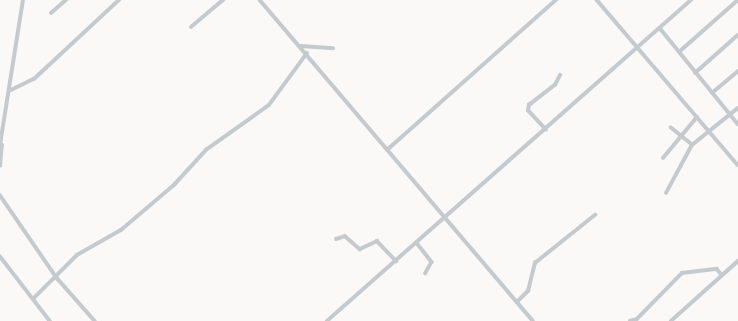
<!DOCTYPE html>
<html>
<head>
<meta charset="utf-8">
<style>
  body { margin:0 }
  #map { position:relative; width:738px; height:321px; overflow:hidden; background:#faf9f7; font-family:"PT Sans",sans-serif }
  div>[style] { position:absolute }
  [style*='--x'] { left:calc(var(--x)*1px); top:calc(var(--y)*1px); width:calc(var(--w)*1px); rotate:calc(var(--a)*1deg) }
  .minor>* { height:3.5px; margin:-1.75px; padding:0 1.75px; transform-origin:1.75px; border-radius:1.75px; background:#c4cacd }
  span { translate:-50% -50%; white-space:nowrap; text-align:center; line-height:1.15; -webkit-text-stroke:4px #fff; paint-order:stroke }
</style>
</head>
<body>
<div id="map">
  <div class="minor">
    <div style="--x:260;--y:0;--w:421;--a:49.6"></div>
    <div style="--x:597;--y:0;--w:217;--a:49.5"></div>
    <div style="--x:51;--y:13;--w:20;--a:-41"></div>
    <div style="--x:191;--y:27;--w:42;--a:-40.2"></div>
    <div style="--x:660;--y:28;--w:124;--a:50.9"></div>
    <div style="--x:301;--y:46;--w:32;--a:4"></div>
    <div style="--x:679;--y:52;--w:79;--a:-41.4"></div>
    <div style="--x:695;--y:73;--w:57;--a:-41.5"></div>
    <div style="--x:11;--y:90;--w:25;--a:-26"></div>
    <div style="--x:34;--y:79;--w:116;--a:-42.9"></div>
    <div style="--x:712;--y:93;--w:34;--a:-40"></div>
    <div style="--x:546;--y:130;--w:26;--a:-133"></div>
    <div style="--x:528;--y:111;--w:6;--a:-81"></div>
    <div style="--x:529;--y:105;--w:33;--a:-38"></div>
    <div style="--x:555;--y:85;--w:11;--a:-63"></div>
    <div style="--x:0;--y:145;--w:147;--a:-81"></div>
    <div style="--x:692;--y:145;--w:59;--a:-38.8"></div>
    <div style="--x:387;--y:150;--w:226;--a:-41.6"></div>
    <div style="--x:663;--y:158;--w:53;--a:-50.3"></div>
    <div style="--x:0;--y:166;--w:21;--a:-85"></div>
    <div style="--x:666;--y:193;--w:55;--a:-61.6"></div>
    <div style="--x:692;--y:145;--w:27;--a:-141"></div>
    <div style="--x:0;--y:195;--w:101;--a:55.5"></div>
    <div style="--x:57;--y:278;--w:57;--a:48.5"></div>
    <div style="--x:336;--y:239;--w:9;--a:-18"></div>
    <div style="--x:345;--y:236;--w:20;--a:41"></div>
    <div style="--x:360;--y:249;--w:19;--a:-25"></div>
    <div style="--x:377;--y:241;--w:28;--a:46"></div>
    <div style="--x:417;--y:243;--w:24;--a:52"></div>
    <div style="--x:432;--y:262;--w:13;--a:119"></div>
    <div style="--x:0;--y:256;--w:82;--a:52.4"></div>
    <div style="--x:33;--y:299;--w:62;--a:-45"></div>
    <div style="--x:77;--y:255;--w:51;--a:-29.6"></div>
    <div style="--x:121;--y:230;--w:70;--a:-40.3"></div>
    <div style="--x:174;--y:185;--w:47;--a:-47.6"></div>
    <div style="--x:206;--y:150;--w:77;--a:-35.5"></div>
    <div style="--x:269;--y:105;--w:64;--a:-53.8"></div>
    <div style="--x:517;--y:302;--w:16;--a:-45"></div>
    <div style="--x:528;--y:291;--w:29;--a:-76"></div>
    <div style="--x:535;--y:263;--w:77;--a:-38.7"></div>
    <div style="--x:327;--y:321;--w:485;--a:-41.4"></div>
    <div style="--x:630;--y:321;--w:7;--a:-16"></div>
    <div style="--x:637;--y:319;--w:64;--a:-45.6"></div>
    <div style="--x:682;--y:273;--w:35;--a:-7"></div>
    <div style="--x:717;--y:269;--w:8;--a:50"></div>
    <div style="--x:671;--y:321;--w:90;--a:-41.8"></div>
  </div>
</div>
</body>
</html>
